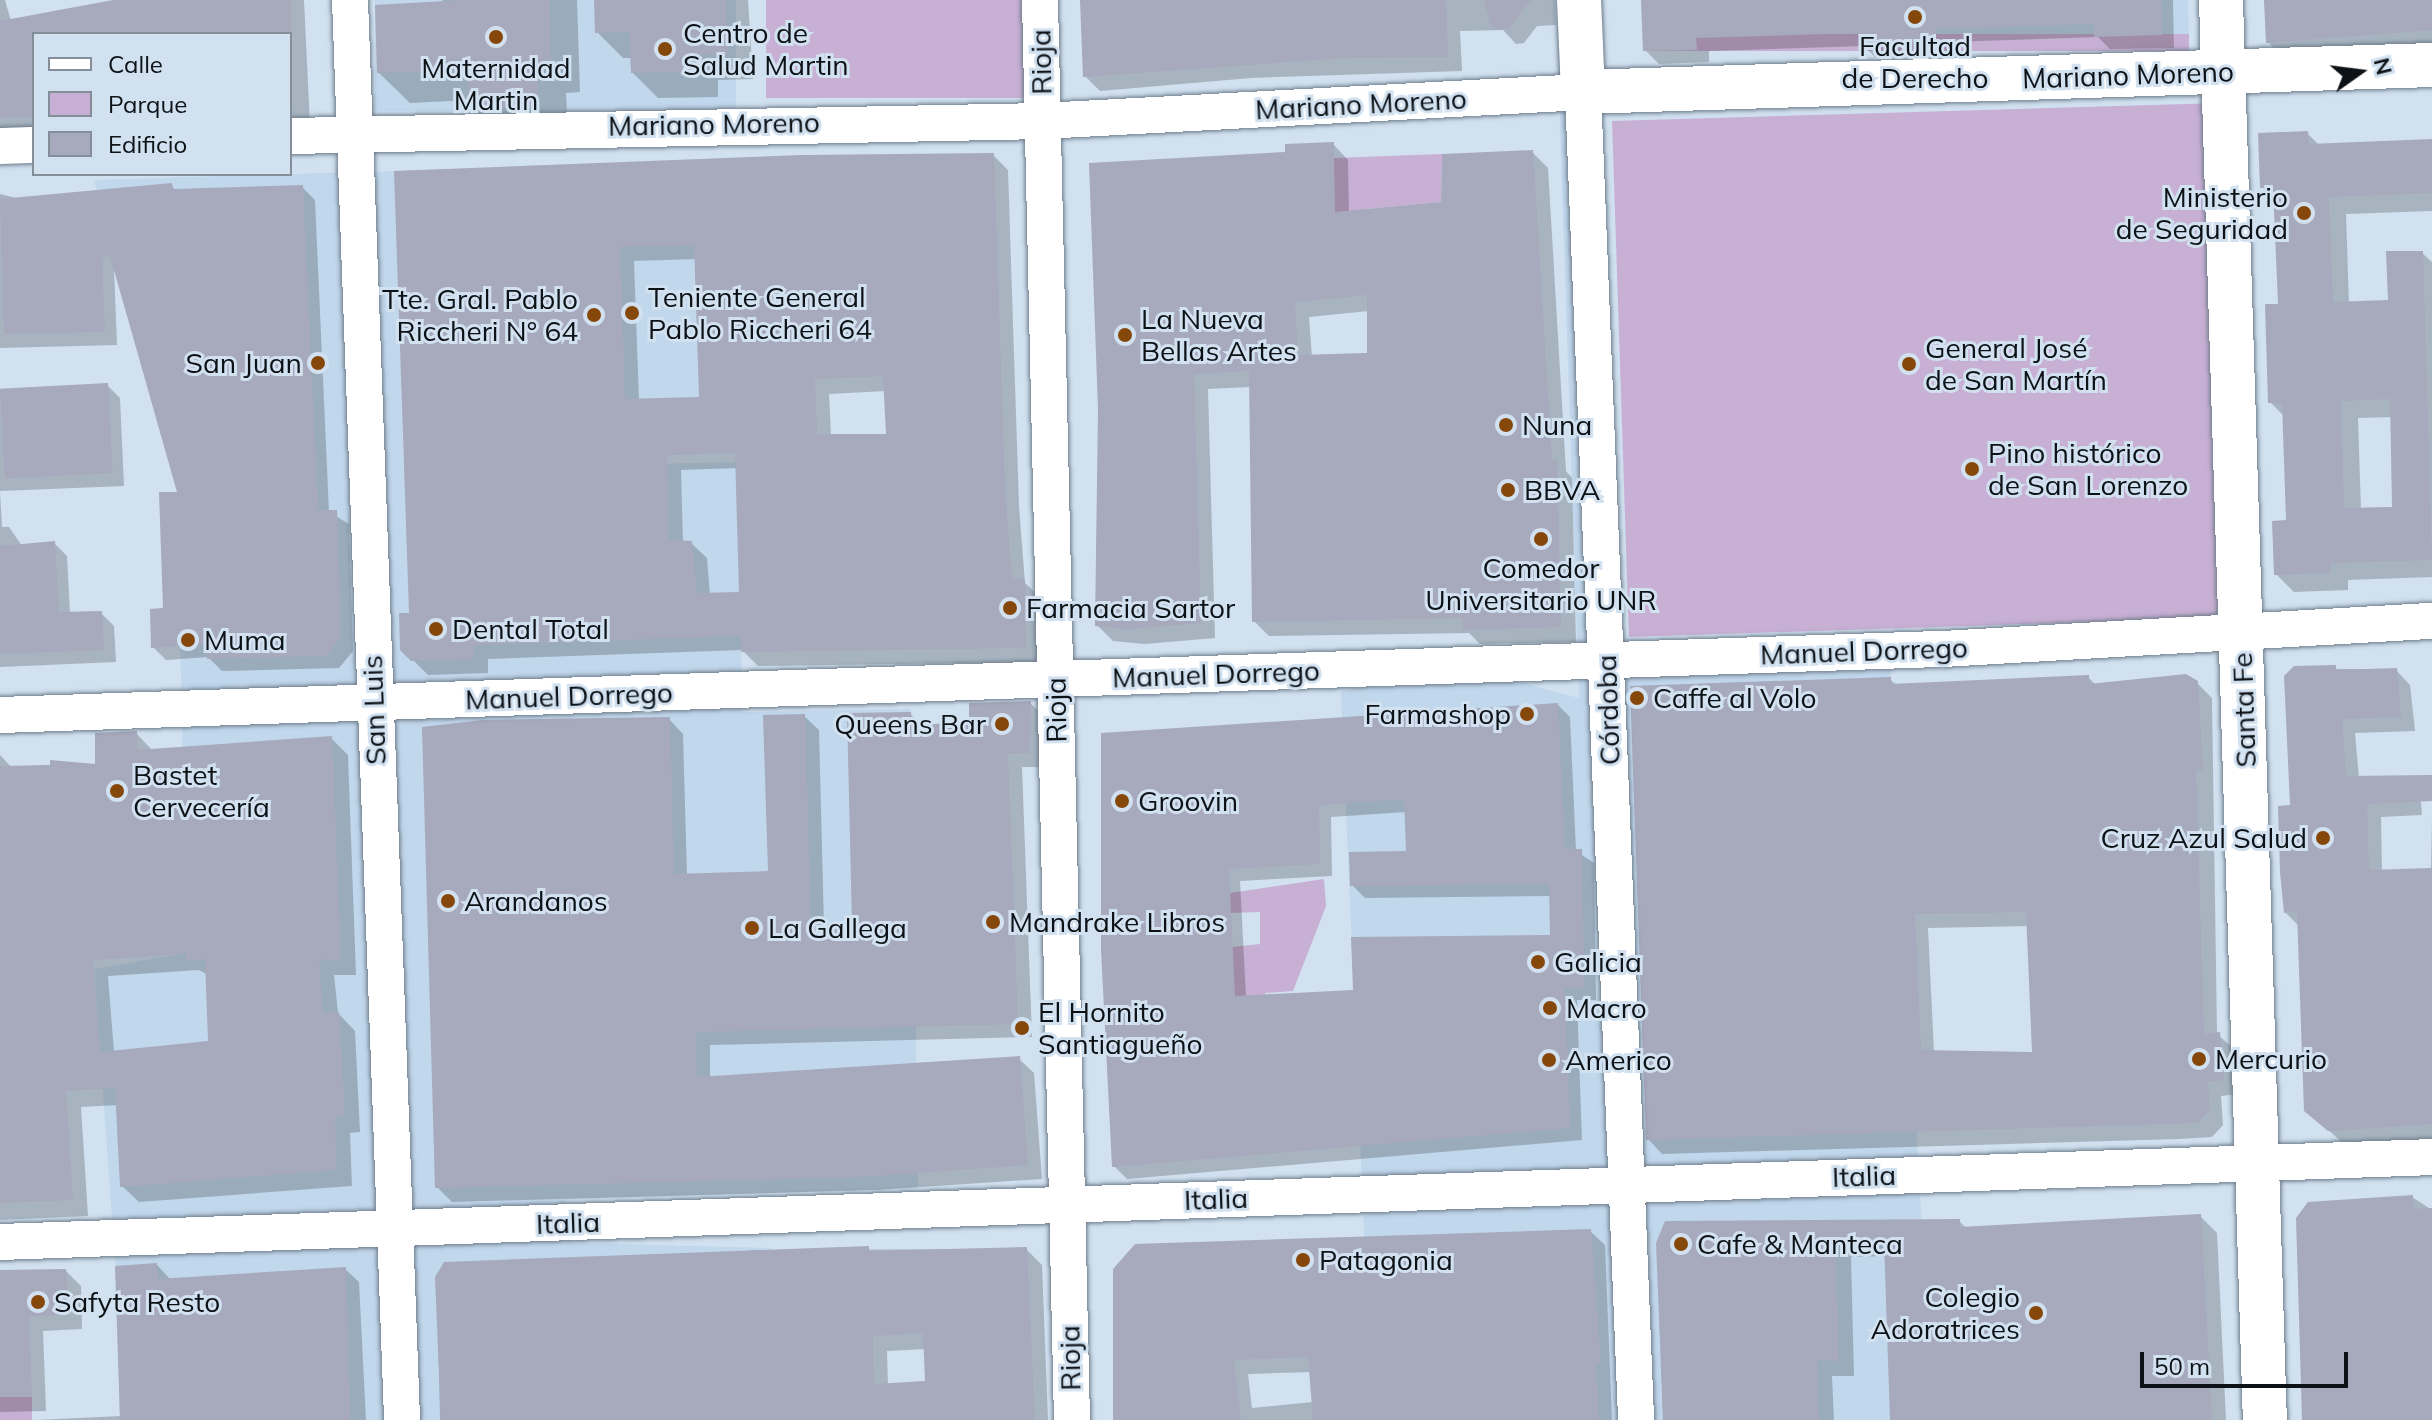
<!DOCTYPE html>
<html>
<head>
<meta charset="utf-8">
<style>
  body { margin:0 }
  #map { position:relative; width:2432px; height:1420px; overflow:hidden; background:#d1e1f0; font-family:Mulish,sans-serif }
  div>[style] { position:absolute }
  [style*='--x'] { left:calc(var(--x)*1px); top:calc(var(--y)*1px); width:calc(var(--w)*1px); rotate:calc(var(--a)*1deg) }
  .built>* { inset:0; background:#c1d7ec; transform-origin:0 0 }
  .green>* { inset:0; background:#c8afd4; transform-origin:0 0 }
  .shadow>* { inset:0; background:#0003 }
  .building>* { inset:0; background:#a7a9bc; transform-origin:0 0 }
  .roads { filter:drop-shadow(0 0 2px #6e7c8a) drop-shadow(0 0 2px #6e7c8a) }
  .minor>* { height:36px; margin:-18px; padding:0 18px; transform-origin:18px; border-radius:18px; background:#fff }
  .major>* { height:44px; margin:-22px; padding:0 22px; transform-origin:22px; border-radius:22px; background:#fff }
  .dots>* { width:22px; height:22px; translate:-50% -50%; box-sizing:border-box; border:4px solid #d1e1f0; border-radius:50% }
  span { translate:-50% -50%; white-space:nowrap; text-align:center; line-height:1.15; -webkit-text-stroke:6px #d1e1f0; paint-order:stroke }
  .poi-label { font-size:28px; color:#0d1217 }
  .left { translate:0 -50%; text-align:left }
  .right { translate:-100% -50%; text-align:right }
  .street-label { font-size:28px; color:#0d1217 }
  .legend { position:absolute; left:32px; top:32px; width:260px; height:144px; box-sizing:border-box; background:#d1e1f0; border:2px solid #838e99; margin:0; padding:10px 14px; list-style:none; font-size:24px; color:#0d1217 }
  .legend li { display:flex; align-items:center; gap:16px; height:40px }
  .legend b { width:40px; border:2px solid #838e99 }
  .north { position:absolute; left:2320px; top:32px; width:80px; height:80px; -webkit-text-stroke:6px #d1e1f0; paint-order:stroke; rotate:76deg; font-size:22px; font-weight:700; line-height:32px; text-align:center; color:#0d1217 }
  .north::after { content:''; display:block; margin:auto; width:28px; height:36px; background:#0d1217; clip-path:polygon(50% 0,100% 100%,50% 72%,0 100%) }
  .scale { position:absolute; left:2140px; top:1352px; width:208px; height:36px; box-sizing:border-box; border:4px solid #0d1217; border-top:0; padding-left:10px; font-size:24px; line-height:28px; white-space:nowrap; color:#0d1217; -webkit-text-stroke:6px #d1e1f0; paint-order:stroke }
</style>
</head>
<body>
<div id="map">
  <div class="built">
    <div style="left:375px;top:0;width:361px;height:111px"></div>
    <div style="clip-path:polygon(1556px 0,1594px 0,1606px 659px,1889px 650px,1933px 1420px,1372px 1420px,1341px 692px,1456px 665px,1579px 698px)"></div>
    <div style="clip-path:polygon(1641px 0,2188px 0,2189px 34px,1643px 51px)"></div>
    <div style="clip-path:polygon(691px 162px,701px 454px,572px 459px,559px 381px,401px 388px,404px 470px,736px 462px,743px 712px,911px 709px,918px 1188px,565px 1200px,570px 1243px,771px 1248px,777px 1420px,120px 1420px,116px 1272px,94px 969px,187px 953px,177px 492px,94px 180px)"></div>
  </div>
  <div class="green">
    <div style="left:766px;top:0;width:260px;height:98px"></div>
    <div style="left:2189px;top:34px;width:17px;height:546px;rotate:90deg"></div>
    <div style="clip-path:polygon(2220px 103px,2233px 595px,2213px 618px,1629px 637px,1612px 121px)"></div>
    <div style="clip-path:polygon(1442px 154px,1441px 202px,1366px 209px,1367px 293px,1336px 298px,1334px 158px)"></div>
    <div style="clip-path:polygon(1324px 879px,1326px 906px,1293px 991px,1265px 993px,1268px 1054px,1237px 1058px,1232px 947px,1260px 944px,1260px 912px,1230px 913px,1230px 893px)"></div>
    <div style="left:0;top:1397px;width:32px;height:23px"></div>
  </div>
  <div class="shadow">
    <div style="clip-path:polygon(0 0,5px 0,11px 21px,119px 0,304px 0,310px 125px,290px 125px,290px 34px,34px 34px,34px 128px,0 129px)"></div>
    <div style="clip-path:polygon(443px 0,577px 0,580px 92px,566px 93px,568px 135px,501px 138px,471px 108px,471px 100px,410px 103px,379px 73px)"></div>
    <div style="clip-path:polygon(596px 0,748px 0,753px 79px,718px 80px,718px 97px,658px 98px,633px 73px,632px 58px,623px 58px,597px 32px)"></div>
    <div style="clip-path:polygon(1084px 0,1555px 0,1556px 25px,1537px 26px,1524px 43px,1516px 44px,1503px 30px,1460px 31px,1462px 71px,1251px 78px,1100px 91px,1085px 76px)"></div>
    <div style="clip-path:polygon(1645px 0,2173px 0,2174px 48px,2110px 49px,2098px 37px,1948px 42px,1948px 54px,1875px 57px,1864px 46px,1709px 51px,1709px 62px,1659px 64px,1645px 50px)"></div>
    <div style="clip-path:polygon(2266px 0,2432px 0,2432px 47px,2281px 56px,2268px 42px)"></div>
    <div style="clip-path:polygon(evenodd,2307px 133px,2319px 145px,2432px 141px,2432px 211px,2346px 214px,2349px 304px,2390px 302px,2422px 253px,2432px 262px,2432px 577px,2348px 580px,2348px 590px,2294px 592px,2276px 574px,2289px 522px,2285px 417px,2270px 402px,2280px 306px,2276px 200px,2262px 187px,2307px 133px,2393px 417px,2394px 508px,2361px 510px,2358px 418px,2393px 417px)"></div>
    <div style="clip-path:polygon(evenodd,1333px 144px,1348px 160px,1349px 213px,1443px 204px,1532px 152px,1548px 168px,1566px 471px,1572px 478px,1576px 642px,1480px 644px,1469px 633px,1269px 636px,1254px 621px,1251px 387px,1208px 389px,1215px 638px,1145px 644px,1113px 641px,1097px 625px,1100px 409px,1287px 154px,1333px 144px,1369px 311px,1369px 355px,1312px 357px,1309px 317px,1369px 311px)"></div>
    <div style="clip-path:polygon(evenodd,993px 155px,1008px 170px,1019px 506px,1025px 583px,1039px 596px,1040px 662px,758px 666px,742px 650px,488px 659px,488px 673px,428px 675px,402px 649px,412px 615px,396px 173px,993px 155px,696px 259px,701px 399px,639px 401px,634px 261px,696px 259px,993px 155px,886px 391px,888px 436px,831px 436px,829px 394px,886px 391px,993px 155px,738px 468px,741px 594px,710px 595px,707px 558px,691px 543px,683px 543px,681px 470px,738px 468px)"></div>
    <div style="clip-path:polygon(171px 185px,176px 191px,302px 187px,315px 200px,329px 512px,349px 524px,353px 651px,339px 668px,222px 671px,208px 657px,166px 660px,153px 647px,166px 610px,180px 493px,114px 269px,117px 345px,0 348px,0 194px,20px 199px)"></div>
    <div style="clip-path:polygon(107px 385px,120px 398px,124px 486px,0 491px,2px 527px,9px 527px,22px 546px,54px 543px,67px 556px,70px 614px,101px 613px,114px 626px,116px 662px,0 667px,0 390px)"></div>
    <div style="clip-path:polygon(2295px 668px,2396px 670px,2410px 685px,2415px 731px,2355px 733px,2359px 778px,2420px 792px,2422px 815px,2381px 817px,2382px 872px,2431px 870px,2432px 817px,2432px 1139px,2344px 1144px,2306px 1110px,2299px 926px,2286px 913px)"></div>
    <div style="clip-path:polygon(evenodd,2088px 677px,2096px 685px,2197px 683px,2212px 698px,2217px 1034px,2233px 1048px,2238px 1094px,2221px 1096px,2223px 1125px,2212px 1137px,2179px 1139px,1662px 1154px,1648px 1139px,1890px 679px,1897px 686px,2088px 677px,2029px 926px,2034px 1055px,1934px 1052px,1928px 928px,2029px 926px)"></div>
    <div style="clip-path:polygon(1030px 703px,1045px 717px,1044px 767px,1022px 767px,1032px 1037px,710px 1045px,710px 1078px,1019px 1059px,1034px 1073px,1042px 1179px,877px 1190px,452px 1202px,437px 1187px,669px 719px,683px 734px,687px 875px,770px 873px,804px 716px,819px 730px,824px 927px,854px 926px,910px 714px,924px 727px,971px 723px)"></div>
    <div style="clip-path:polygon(evenodd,1558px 705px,1570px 717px,1576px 851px,1594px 863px,1596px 1000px,1577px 1000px,1582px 1140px,1127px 1179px,1114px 1166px,1103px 735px,1558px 705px,1406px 812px,1408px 853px,1352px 885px,1365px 898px,1551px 896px,1552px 937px,1355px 992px,1246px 997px,1240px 881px,1332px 876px,1331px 817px,1406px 812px)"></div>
    <div style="clip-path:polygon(evenodd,136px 733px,153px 751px,331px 738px,348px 755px,356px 975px,334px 975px,338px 1013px,355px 1031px,360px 1132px,350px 1133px,352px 1186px,139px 1202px,122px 1186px,118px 1105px,81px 1107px,88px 1216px,0 1220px,0 755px,12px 768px,97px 766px,136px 733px,199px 970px,208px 975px,210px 1043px,114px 1052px,108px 976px,199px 970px)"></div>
    <div style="clip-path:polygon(2412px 1197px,2432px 1210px,2432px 1420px,2303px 1420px)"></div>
    <div style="clip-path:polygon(2200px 1216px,2217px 1233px,2226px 1420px,1892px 1420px,1887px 1256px,1851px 1257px,1854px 1376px,1832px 1376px,1834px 1420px,1663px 1420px,1658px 1243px,1959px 1221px,1967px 1229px)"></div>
    <div style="clip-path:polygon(evenodd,1590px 1231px,1605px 1245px,1612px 1420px,1116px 1420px,1136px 1246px,1590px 1231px,1311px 1372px,1313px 1402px,1252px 1408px,1248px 1374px,1311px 1372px)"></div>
    <div style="clip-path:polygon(evenodd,1026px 1249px,1042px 1265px,1048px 1420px,440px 1420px,437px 1278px,756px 1250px,1026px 1249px,926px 1349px,927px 1382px,888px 1385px,887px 1351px,926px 1349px)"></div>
    <div style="clip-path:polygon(157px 1265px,171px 1280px,345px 1269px,359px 1282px,366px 1420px,35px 1420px,122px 1416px)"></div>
    <div style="clip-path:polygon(66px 1271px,81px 1286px,82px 1329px,43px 1331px,46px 1411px,0 1412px,0 1273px)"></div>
  </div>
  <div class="building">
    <div style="clip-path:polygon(113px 0,291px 0,291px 34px,34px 34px,34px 117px,0 118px,0 21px)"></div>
    <div style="clip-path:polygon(465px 0,549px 0,551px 63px,537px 63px,539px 106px,469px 108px,468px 70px,377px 73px,375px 5px)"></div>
    <div style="clip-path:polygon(594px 0,726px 0,728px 54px,693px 55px,693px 72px,631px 73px,629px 32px,595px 33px)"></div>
    <div style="clip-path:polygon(1080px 0,1446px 0,1448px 57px,1342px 58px,1083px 77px)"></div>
    <div style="clip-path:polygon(1484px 0,1531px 0,1509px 28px,1500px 30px,1491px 25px)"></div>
    <div style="clip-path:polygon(1641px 0,2161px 0,2162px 35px,2094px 37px,2094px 24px,1935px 29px,1936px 42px,1860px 44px,1859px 33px,1696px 38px,1697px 50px,1643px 51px)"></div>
    <div style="clip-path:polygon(2264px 0,2432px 0,2432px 30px,2266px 43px)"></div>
    <div style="clip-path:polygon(evenodd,2308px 131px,2309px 144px,2432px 139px,2432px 193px,2329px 197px,2333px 302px,2388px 300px,2386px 251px,2423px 251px,2432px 560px,2331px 563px,2331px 573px,2274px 575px,2272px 521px,2286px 520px,2282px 403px,2268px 403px,2265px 304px,2278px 304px,2273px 188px,2260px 188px,2258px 133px,2308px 131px,2390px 399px,2392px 507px,2344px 508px,2341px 401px,2390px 399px)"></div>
    <div style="clip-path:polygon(evenodd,1334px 142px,1334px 212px,1441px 202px,1442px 154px,1533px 150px,1552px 460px,1557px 460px,1561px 627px,1463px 630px,1462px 618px,1252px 622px,1249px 371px,1194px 374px,1201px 623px,1128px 629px,1095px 626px,1098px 409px,1089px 163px,1285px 152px,1285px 144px,1334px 142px,1367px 295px,1367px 353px,1298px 355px,1295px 302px,1367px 295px)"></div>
    <div style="clip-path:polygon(evenodd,994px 153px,1005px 489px,1012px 579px,1025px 579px,1026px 648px,741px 652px,741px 636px,474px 645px,474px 659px,411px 661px,400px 650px,399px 613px,409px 613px,394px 171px,803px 155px,994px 153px,694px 245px,699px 397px,625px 399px,620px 247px,694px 245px,994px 153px,883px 376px,886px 434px,817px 434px,815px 379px,883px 376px,994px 153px,735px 453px,739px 592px,697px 593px,692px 541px,669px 540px,667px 455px,735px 453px)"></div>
    <div style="clip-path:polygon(172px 183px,173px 189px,303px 185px,318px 510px,337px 510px,341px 637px,326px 656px,207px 659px,207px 644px,151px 648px,150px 609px,163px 608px,159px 492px,177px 492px,110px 256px,102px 257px,105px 332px,4px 334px,0 199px)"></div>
    <div style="left:108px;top:383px;width:90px;height:108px;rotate:87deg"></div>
    <div style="clip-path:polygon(55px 541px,59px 612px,102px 611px,104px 650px,0 654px,0 546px)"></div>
    <div style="clip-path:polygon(2336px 665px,2336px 670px,2397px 668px,2401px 717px,2342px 719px,2346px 776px,2432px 775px,2432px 801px,2367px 804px,2369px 870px,2432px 868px,2432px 1124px,2328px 1131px,2304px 1111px,2297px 912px,2284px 913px,2280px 872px,2278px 806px,2290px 805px,2284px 676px,2294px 666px)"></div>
    <div style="clip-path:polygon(evenodd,2186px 674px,2198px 681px,2203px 770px,2196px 771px,2204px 1034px,2220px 1032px,2224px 1080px,2208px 1082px,2210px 1110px,2197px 1123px,1646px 1140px,1630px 686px,1891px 677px,1891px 684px,2089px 675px,2089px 684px,2186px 674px,2026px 912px,2032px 1052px,1921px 1050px,1915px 914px,2026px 912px)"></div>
    <div style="clip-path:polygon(1031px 701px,1030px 753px,1008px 754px,1018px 1024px,696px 1032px,697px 1077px,1020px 1056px,1028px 1165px,861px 1177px,435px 1188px,422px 727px,483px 720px,670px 717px,674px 874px,768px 871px,763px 715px,805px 714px,811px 925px,852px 924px,847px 713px,911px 712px,912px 726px,969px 721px,969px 703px)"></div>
    <div style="clip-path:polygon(evenodd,1558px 703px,1565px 849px,1582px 849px,1584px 988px,1565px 988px,1570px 1128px,1112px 1167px,1101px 949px,1101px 733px,1558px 703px,1404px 799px,1406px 851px,1349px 852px,1350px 886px,1549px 884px,1550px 935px,1351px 937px,1353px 990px,1235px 996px,1229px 869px,1320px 864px,1319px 805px,1404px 799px)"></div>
    <div style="clip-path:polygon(evenodd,137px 731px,137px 750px,332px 736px,341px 960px,319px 959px,323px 1013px,339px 1012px,345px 1116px,335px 1117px,336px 1170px,120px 1187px,115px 1088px,66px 1091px,73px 1200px,0 1203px,0 766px,50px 765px,50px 760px,95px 764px,95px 733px,137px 731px,186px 954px,186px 960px,205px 959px,208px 1041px,100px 1052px,93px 960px,186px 954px)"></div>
    <div style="clip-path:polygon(2413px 1195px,2413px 1209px,2432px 1208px,2432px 1420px,2302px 1420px,2296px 1218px,2308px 1202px)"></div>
    <div style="clip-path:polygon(2201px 1214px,2212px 1420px,1890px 1420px,1884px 1241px,1835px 1242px,1839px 1361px,1817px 1360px,1819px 1420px,1663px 1420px,1656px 1243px,1665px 1221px,1960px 1219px,1960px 1227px)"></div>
    <div style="clip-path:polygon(1591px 1229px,1601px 1364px,1596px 1364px,1599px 1420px,1313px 1420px,1308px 1357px,1234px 1360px,1241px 1420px,1113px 1420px,1113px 1269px,1135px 1244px)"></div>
    <div style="clip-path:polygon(evenodd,869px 1246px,869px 1251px,1027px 1247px,1035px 1420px,441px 1420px,435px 1277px,444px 1262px,869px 1246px,923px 1333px,925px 1381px,874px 1384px,873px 1336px,923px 1333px)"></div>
    <div style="clip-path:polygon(157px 1263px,158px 1279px,346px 1267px,350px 1420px,120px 1420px,115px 1266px)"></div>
    <div style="clip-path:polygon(66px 1269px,68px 1315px,29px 1316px,32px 1397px,0 1397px,0 1270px)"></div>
  </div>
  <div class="roads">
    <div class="minor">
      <div style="--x:350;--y:0;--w:1421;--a:87.9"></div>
      <div style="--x:1040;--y:0;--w:1420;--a:88.71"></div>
      <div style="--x:290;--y:136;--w:753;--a:-1.14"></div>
      <div style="--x:1043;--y:121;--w:541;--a:-3.07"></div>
      <div style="--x:1583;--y:92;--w:1329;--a:87.71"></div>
      <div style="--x:0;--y:146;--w:34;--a:-2"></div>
      <div style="--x:0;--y:715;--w:1944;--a:-1.95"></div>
      <div style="--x:1943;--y:649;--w:490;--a:-3.3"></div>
      <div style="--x:0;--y:1242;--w:2433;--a:-2"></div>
    </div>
    <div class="major">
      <div style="--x:1579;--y:0;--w:92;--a:87.5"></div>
      <div style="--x:1583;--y:92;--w:849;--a:-1.82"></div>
      <div style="--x:2221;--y:0;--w:1421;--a:88.23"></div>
    </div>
  </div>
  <div class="dots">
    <div style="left:1915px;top:17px;background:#86470b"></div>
    <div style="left:496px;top:37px;background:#86470b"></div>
    <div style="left:665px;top:49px;background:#86470b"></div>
    <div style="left:2304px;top:213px;background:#86470b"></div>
    <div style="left:632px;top:313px;background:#86470b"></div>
    <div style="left:594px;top:315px;background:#86470b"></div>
    <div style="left:1125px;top:335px;background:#86470b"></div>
    <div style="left:318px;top:363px;background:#86470b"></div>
    <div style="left:1909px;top:364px;background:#86470b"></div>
    <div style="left:1506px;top:425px;background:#86470b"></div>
    <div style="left:1972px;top:469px;background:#86470b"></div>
    <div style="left:1508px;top:490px;background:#86470b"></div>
    <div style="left:1541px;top:539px;background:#86470b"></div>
    <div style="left:1010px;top:608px;background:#86470b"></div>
    <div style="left:436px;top:629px;background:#86470b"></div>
    <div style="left:188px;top:640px;background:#86470b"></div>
    <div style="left:1637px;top:698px;background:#86470b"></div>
    <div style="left:1527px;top:714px;background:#86470b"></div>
    <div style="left:1002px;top:724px;background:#86470b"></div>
    <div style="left:117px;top:791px;background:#86470b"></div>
    <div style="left:1122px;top:801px;background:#86470b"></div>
    <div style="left:2323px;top:838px;background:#86470b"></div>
    <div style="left:448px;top:901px;background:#86470b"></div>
    <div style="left:993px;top:922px;background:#86470b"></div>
    <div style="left:752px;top:928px;background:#86470b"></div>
    <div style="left:1538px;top:962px;background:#86470b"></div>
    <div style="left:1550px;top:1008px;background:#86470b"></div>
    <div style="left:1022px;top:1028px;background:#86470b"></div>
    <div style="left:2199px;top:1059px;background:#86470b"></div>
    <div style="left:1549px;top:1060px;background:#86470b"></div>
    <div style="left:1681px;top:1244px;background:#86470b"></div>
    <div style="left:1303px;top:1260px;background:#86470b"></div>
    <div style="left:38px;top:1302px;background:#86470b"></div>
    <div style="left:2036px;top:1313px;background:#86470b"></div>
  </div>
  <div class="poi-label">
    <span class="left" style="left:683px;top:49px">Centro de<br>Salud Martin</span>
    <span style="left:1915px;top:62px">Facultad<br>de Derecho</span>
    <span style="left:496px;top:84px">Maternidad<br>Martin</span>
    <span class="right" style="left:2288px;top:213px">Ministerio<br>de Seguridad</span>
    <span class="left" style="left:648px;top:313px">Teniente General<br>Pablo Riccheri 64</span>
    <span class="right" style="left:578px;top:315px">Tte. Gral. Pablo<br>Riccheri N° 64</span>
    <span class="left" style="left:1141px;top:335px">La Nueva<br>Bellas Artes</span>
    <span class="left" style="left:1925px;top:364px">General José<br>de San Martín</span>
    <span class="right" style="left:302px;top:363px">San Juan</span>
    <span class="left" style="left:1522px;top:425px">Nuna</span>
    <span class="left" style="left:1988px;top:469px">Pino histórico<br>de San Lorenzo</span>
    <span class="left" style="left:1524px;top:490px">BBVA</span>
    <span style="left:1541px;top:584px">Comedor<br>Universitario UNR</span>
    <span class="left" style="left:1026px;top:608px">Farmacia Sartor</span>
    <span class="left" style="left:452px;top:629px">Dental Total</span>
    <span class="left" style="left:204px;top:640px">Muma</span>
    <span class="left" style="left:1653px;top:698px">Caffe al Volo</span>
    <span class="right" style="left:1511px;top:714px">Farmashop</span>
    <span class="right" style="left:986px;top:724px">Queens Bar</span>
    <span class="left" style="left:133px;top:791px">Bastet<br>Cervecería</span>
    <span class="left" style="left:1138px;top:801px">Groovin</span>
    <span class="right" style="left:2307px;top:838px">Cruz Azul Salud</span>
    <span class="left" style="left:464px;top:901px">Arandanos</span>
    <span class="left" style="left:1009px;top:922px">Mandrake Libros</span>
    <span class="left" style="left:768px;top:928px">La Gallega</span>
    <span class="left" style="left:1554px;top:962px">Galicia</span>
    <span class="left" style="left:1566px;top:1008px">Macro</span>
    <span class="left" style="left:1038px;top:1028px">El Hornito<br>Santiagueño</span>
    <span class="left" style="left:2215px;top:1059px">Mercurio</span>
    <span class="left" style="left:1565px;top:1060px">Americo</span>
    <span class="left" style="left:1697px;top:1244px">Cafe &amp; Manteca</span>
    <span class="left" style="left:1319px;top:1260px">Patagonia</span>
    <span class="right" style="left:2020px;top:1313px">Colegio<br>Adoratrices</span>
    <span class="left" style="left:54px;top:1302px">Safyta Resto</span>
  </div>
  <div class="street-label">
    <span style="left:1041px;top:62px;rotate:-91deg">Rioja</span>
    <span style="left:2128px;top:75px;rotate:-2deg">Mariano Moreno</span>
    <span style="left:1361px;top:104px;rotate:-3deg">Mariano Moreno</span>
    <span style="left:714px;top:124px;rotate:-1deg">Mariano Moreno</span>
    <span style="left:1864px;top:651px;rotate:-2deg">Manuel Dorrego</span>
    <span style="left:1216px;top:674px;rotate:-2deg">Manuel Dorrego</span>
    <span style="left:569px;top:696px;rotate:-2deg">Manuel Dorrego</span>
    <span style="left:374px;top:710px;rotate:-92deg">San Luis</span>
    <span style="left:1056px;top:710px;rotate:-91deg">Rioja</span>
    <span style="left:1608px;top:710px;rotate:-92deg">Córdoba</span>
    <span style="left:2244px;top:710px;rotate:-92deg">Santa Fe</span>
    <span style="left:1864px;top:1176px;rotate:-2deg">Italia</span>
    <span style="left:1216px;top:1199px;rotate:-2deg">Italia</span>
    <span style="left:568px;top:1223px;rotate:-2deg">Italia</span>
    <span style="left:1070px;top:1358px;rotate:-91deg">Rioja</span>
  </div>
  <ul class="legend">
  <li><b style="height:10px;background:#fff"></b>Calle</li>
  <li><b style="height:22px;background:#c8afd4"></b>Parque</li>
  <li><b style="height:22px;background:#a7a9bc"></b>Edificio</li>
  </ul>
  <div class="north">N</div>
  <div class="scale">50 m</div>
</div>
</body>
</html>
